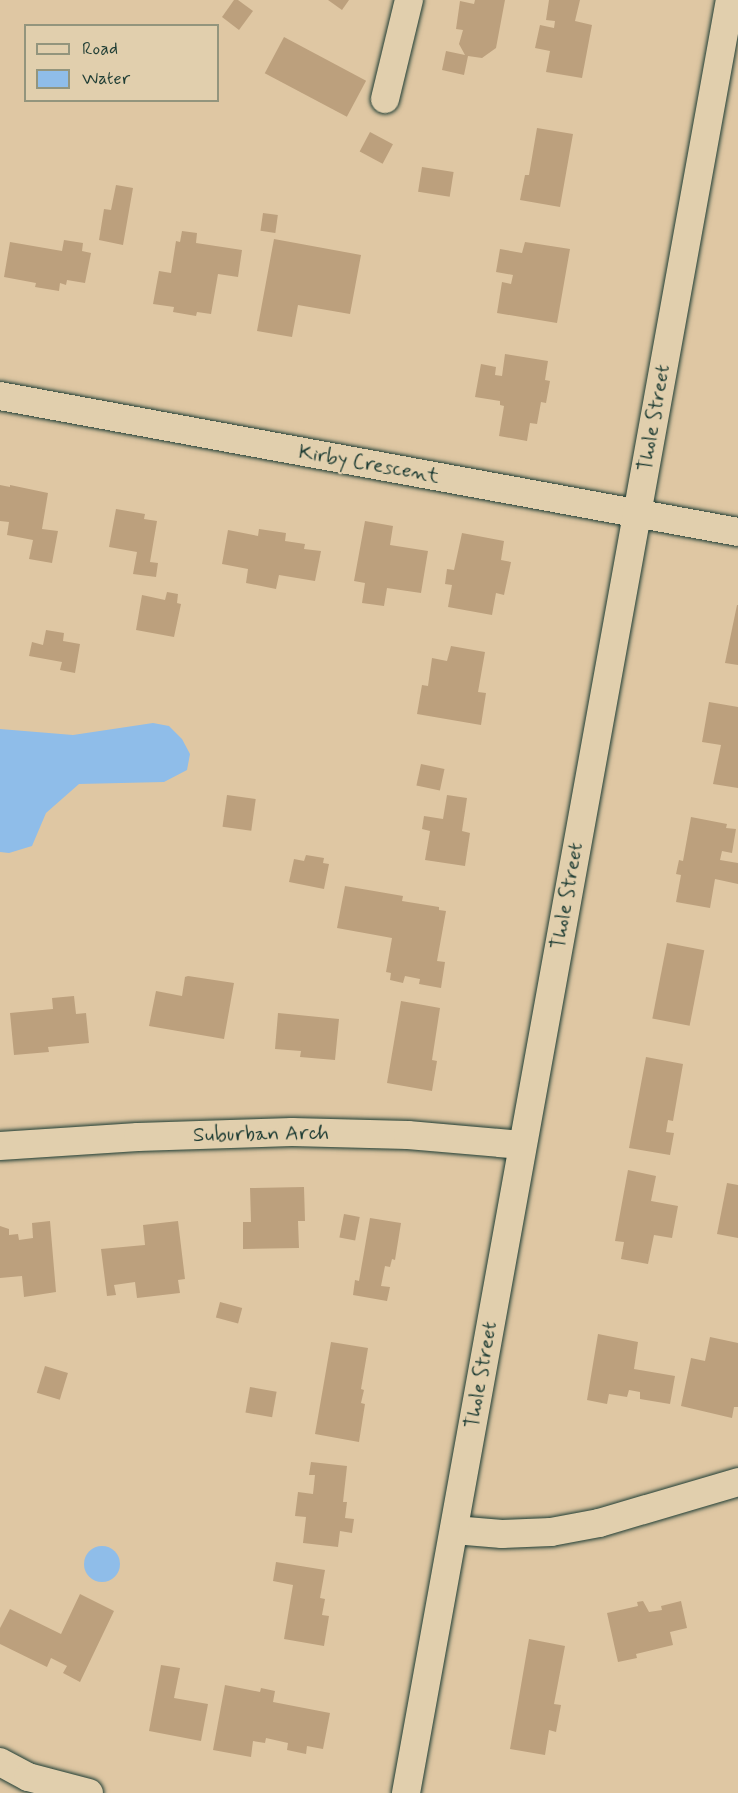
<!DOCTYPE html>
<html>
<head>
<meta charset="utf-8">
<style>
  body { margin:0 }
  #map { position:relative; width:738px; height:1793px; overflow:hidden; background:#dfc7a3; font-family:Mynerve,sans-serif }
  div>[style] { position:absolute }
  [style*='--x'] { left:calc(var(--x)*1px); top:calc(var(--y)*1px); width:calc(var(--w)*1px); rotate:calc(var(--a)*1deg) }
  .water>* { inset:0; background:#8fbde9 }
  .round { border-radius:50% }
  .building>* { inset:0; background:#bca07d; transform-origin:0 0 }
  .roads { filter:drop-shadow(0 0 2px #1f3d34) drop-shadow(0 0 2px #1f3d34) }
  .minor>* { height:28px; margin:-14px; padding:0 14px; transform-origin:14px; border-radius:14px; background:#e1cfad }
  span { translate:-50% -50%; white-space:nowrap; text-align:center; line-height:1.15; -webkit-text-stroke:4.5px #e1cfad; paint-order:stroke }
  .street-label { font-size:21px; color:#1f3d34 }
  .legend { position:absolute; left:24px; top:24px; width:195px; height:78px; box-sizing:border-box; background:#e1cfad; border:2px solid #93957d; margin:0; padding:8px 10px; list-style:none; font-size:18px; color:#1f3d34 }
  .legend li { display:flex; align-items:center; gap:12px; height:30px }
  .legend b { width:30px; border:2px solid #93957d }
</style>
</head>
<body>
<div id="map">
  <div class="water">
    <div style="clip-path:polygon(153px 723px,169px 726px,182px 739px,190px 754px,187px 770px,164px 782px,79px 784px,46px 813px,32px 846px,9px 853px,0 852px,0 729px,73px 735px)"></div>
    <div class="round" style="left:84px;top:1546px;width:36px;height:36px"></div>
  </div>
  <div class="building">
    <div style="clip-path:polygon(234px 0,238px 0,253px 11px,239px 30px,222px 17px)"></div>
    <div style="clip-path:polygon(328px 0,349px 0,342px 10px)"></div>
    <div style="clip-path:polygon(475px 0,505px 0,496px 48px,482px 58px,468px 56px,464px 75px,442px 70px,446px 51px,465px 55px,459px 44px,463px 30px,456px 29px,460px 1px,474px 4px)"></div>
    <div style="clip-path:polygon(549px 0,580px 0,575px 21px,592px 25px,582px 78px,546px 72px,550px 51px,535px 48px,540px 25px,554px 28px,555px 21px,546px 20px)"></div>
    <div style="left:284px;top:37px;width:93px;height:41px;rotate:28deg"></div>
    <div style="clip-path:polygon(537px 128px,573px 134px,560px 207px,520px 200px,525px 175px,529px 175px)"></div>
    <div style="left:370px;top:132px;width:26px;height:22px;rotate:28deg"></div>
    <div style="left:422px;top:167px;width:32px;height:25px;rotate:9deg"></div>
    <div style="clip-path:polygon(116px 185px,133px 188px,123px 245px,99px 240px,104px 209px,111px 210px)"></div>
    <div style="left:263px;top:213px;width:15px;height:18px;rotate:8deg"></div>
    <div style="clip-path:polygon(182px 231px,197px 233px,196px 243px,242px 250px,238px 277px,218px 274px,211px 314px,197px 312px,196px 316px,173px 312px,174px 307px,153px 304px,159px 271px,171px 273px,176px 241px,180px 242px)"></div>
    <div style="clip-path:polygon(274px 239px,361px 255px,350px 314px,298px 305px,292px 337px,257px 331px)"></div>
    <div style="clip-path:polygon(64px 240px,83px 243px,82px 251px,91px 253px,85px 283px,67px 280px,66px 285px,60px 283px,59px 291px,35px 287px,36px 283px,4px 277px,10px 242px,62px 251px)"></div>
    <div style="clip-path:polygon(525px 242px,570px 249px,557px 323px,497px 313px,502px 282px,511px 284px,513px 275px,496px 272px,500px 249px,522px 253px)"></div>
    <div style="clip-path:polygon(505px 354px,548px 361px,545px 380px,550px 381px,546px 403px,541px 402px,537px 424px,530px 423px,527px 441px,499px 436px,504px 406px,500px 405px,500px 401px,475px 397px,481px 364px,496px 367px,495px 375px,502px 376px)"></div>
    <div style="clip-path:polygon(0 485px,10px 487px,10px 485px,48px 493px,42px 529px,58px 531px,52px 563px,29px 559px,33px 540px,7px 535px,9px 522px,0 521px)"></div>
    <div style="clip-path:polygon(116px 509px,145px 514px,144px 519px,157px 521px,150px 562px,158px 563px,156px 577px,133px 574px,137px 552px,109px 547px)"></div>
    <div style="clip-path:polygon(365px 521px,393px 526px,390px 545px,428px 551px,421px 593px,387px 588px,384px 606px,362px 603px,365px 583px,354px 581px)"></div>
    <div style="clip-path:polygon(259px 529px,286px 533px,285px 541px,305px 544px,304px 549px,321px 551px,315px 581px,279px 575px,276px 589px,246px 583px,248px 569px,222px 564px,228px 530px,258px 536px)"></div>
    <div style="clip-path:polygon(462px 533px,504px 541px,501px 560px,511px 562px,504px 595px,496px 593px,492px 615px,448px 607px,452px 585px,445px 584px,447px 569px,454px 570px)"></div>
    <div style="clip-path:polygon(167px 592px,178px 594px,177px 603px,181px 604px,174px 637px,136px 630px,142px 595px,165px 600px)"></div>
    <div style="clip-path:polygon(737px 605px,738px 605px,738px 665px,725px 663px)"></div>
    <div style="clip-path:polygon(46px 630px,64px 633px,63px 641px,80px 644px,75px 673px,60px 670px,62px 662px,29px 656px,32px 642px,43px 645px)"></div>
    <div style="clip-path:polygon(451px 646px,485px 652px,478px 692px,486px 693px,481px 725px,417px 714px,422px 685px,428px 686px,432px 658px,447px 661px)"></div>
    <div style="clip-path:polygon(709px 702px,738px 707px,738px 788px,713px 784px,721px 745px,702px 742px)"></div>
    <div style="left:421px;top:764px;width:24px;height:22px;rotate:12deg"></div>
    <div style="left:227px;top:795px;width:29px;height:32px;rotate:8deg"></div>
    <div style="clip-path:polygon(447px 795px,467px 798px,462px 831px,470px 833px,465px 866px,425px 860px,430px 831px,422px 829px,424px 816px,443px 819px)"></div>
    <div style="clip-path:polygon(691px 817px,727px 824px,726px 828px,736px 829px,732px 853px,722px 851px,720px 860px,738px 863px,738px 884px,715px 879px,710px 908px,676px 902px,681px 875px,676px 874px,679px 860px,683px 861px)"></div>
    <div style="clip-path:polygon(306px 855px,324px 858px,323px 863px,329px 864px,324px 889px,289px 882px,294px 859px,304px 861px)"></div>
    <div style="clip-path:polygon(345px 886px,403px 896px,402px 901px,439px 907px,439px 910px,446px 911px,437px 961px,445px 962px,441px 988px,419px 984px,420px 979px,405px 976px,403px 983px,390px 980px,391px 973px,386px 972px,392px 938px,337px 928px)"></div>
    <div style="left:667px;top:943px;width:38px;height:77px;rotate:11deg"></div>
    <div style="clip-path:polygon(188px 976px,234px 983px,224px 1039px,149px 1026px,156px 991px,182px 996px,185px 977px)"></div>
    <div style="clip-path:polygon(74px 996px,76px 1014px,86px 1013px,89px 1043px,48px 1047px,49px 1052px,14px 1055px,10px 1013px,53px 1009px,52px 998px)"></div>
    <div style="clip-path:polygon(401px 1001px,440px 1008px,432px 1060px,437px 1061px,432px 1091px,387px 1083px)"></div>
    <div style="clip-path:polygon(278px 1013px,339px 1019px,335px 1060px,300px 1057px,301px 1051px,275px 1049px)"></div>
    <div style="clip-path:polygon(646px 1057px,683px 1064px,673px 1121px,668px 1120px,666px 1132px,674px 1133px,670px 1155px,629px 1148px)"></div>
    <div style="clip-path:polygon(628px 1170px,656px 1176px,651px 1201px,678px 1206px,672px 1238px,654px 1235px,648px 1264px,621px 1259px,624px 1242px,615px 1241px)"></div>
    <div style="clip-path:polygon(727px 1183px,738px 1185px,738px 1238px,717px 1234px)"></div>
    <div style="clip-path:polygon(304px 1187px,305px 1221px,298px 1221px,299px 1248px,243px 1249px,243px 1222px,251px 1222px,250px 1188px)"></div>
    <div style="left:344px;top:1214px;width:16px;height:24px;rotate:11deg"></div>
    <div style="clip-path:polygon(370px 1218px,401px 1223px,395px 1260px,392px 1259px,390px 1267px,385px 1266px,381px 1286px,390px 1287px,387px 1301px,353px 1295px,355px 1280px,359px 1281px)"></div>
    <div style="clip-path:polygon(50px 1221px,56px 1292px,24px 1297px,22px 1276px,0 1278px,0 1226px,9px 1229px,9px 1235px,18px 1234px,19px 1240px,33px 1238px,32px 1223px)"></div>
    <div style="clip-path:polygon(178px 1221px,185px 1279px,178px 1280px,180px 1293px,137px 1298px,135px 1282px,114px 1285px,116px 1295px,107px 1296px,101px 1249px,145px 1245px,143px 1225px)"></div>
    <div style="left:220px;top:1302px;width:23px;height:16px;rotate:15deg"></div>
    <div style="clip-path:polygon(598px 1334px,638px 1342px,634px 1369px,675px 1376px,670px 1404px,640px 1399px,640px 1392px,629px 1390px,627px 1397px,609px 1394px,607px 1404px,587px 1400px)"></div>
    <div style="clip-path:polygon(710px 1337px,738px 1343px,738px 1407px,734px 1407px,732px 1418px,681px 1406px,691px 1358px,705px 1361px)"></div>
    <div style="clip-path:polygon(331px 1342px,368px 1348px,361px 1389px,364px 1390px,361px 1403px,365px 1404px,359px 1442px,315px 1434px)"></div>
    <div style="left:45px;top:1366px;width:24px;height:28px;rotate:17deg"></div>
    <div style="left:250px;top:1387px;width:27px;height:26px;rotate:10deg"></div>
    <div style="clip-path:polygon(311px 1462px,347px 1466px,343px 1502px,347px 1502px,345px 1518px,354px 1519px,352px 1533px,340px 1531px,338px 1547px,303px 1543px,306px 1517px,295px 1516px,298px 1492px,313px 1494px,315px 1475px,309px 1475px)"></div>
    <div style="clip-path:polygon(276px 1562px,325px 1570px,320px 1598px,325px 1599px,322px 1615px,329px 1616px,324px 1646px,284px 1639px,293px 1585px,273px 1581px)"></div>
    <div style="clip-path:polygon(80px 1594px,114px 1611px,80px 1682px,63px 1673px,67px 1666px,51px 1658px,47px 1667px,0 1644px,0 1628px,10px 1609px,61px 1634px)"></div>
    <div style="clip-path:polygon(643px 1601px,649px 1612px,662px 1610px,661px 1606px,681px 1601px,687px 1628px,670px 1632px,673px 1645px,636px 1654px,637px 1658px,618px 1662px,607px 1613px,638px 1606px,637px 1602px)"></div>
    <div style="clip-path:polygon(529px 1639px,565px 1646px,554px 1704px,561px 1705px,556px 1732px,549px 1730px,545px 1755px,510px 1749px)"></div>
    <div style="clip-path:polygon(161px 1665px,180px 1668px,174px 1698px,208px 1704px,201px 1741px,149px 1731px)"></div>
    <div style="clip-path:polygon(225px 1685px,260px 1692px,261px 1688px,275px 1691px,273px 1702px,330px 1713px,323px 1749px,307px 1746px,306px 1754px,287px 1750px,288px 1743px,266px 1738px,265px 1743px,253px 1741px,251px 1757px,213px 1750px)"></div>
  </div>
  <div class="roads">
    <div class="minor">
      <div style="--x:385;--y:99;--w:102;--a:-76.4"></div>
      <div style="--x:0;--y:396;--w:750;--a:10.44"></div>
      <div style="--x:0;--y:1146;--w:138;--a:-3.7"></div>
      <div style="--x:138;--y:1137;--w:154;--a:-1.9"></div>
      <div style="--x:292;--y:1132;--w:116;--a:1.5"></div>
      <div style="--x:408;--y:1135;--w:114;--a:5"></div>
      <div style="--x:454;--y:1530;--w:48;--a:4.8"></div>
      <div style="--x:502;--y:1534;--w:49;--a:-2.3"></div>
      <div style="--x:551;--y:1532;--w:49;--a:-10.6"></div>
      <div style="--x:599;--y:1523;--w:145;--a:-16.4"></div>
      <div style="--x:0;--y:1762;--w:32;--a:28"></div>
      <div style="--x:28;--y:1777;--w:63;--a:14.7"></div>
      <div style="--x:406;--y:1793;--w:1822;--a:-79.76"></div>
    </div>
  </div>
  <div class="street-label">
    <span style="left:654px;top:418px;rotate:-80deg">Thole Street</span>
    <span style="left:369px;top:464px;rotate:10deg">Kirby Crescent</span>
    <span style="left:567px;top:896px;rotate:-80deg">Thole Street</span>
    <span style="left:261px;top:1134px;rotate:-1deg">Suburban Arch</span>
    <span style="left:481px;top:1375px;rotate:-80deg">Thole Street</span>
  </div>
  <ul class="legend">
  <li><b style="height:8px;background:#e1cfad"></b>Road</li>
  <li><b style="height:16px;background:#8fbde9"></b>Water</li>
  </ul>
</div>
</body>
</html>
